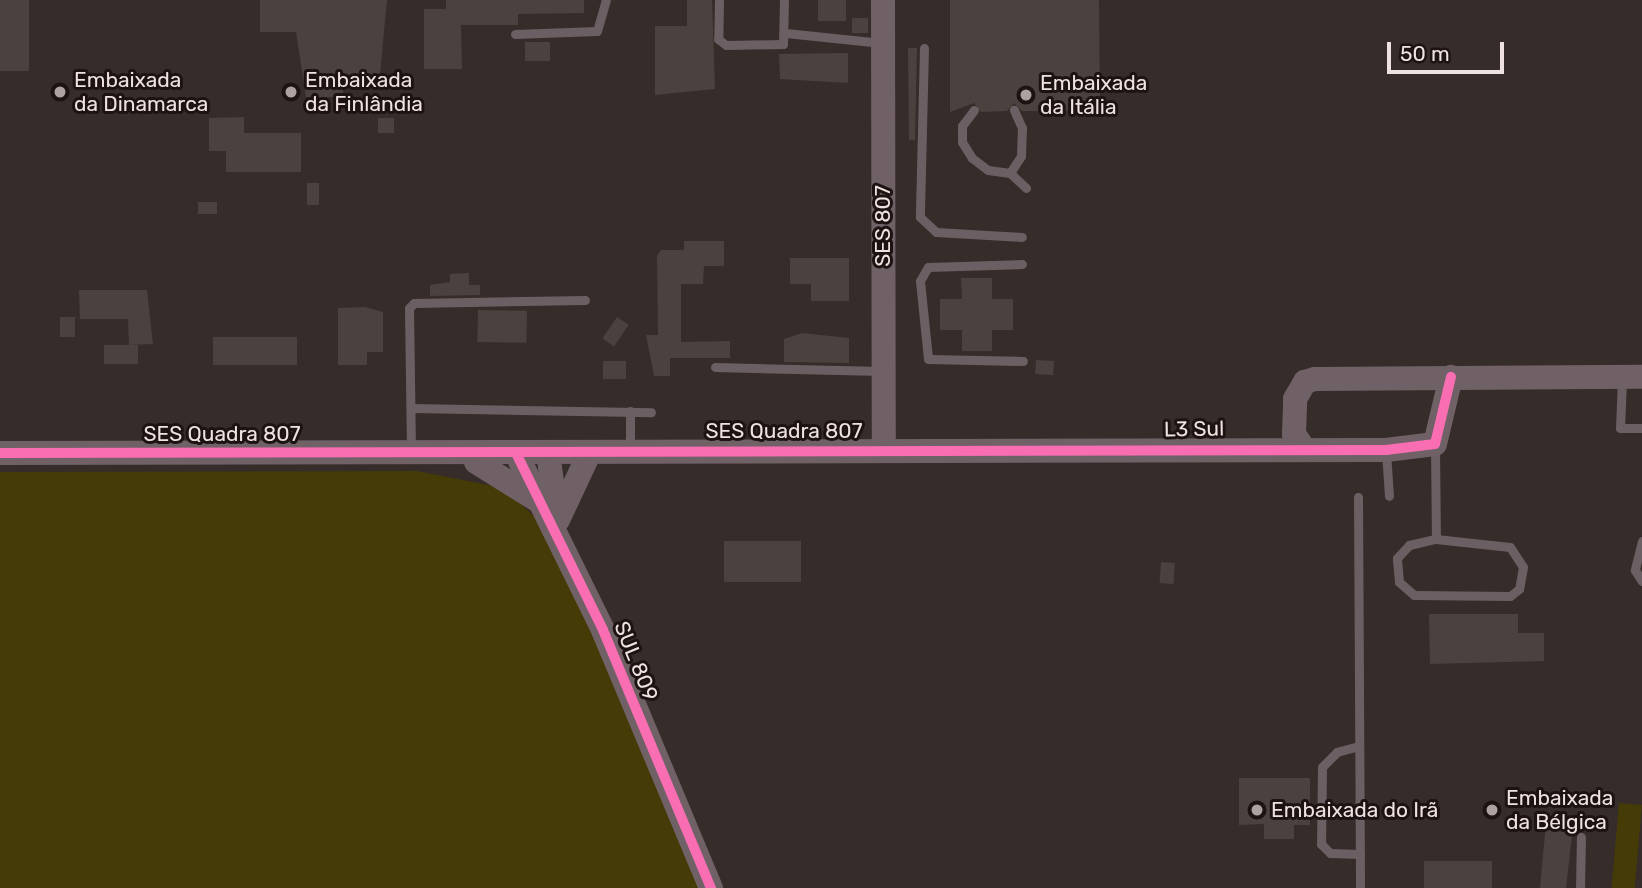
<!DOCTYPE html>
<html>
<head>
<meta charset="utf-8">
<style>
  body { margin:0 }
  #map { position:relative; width:1642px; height:888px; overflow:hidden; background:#362c2a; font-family:Rubik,sans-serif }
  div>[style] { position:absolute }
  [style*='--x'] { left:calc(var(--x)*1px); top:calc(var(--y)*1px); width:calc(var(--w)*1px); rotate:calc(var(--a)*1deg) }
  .green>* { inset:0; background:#453b06; transform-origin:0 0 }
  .building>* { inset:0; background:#4b423f; transform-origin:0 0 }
  .lane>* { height:9px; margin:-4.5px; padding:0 4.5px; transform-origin:4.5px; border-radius:4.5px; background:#6c5f63 }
  .secondary>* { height:24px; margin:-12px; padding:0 12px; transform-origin:12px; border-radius:12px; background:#706166 }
  .cycleway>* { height:10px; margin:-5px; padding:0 5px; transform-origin:5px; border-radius:5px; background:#f96db3 }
  .dots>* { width:19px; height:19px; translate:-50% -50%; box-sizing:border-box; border:4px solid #1c1312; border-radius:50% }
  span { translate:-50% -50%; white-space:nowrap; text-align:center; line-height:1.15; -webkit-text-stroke:6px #1c1312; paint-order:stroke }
  .poi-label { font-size:21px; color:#efe2e0 }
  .left { translate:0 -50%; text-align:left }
  .street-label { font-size:21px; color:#efe2e0 }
  .scale { position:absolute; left:1387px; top:42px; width:117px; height:32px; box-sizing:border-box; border:4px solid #efe2e0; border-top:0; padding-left:9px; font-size:21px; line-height:24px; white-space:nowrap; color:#efe2e0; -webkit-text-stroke:5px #1c1312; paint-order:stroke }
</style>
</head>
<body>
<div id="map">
  <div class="green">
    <div style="clip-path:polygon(417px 471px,503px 488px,548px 529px,703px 888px,0 888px,0 472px)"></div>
    <div style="left:1619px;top:803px;width:23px;height:85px;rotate:5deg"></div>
  </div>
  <div class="building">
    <div style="left:0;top:0;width:29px;height:71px"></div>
    <div style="clip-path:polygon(260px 0,387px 0,379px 85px,343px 85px,343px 97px,306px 97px,296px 32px,260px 32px)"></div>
    <div style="clip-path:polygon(446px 0,584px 0,584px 13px,518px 14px,518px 25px,461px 25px,462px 69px,424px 69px,424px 9px,446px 9px)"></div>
    <div style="clip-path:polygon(687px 0,712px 0,715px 89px,655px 95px,655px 26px,687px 26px)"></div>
    <div style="left:818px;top:0;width:28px;height:21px"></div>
    <div style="clip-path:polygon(950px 0,1099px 0,1100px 111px,1022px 111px,1014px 103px,1007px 111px,981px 112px,974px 103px,950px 112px)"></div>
    <div style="left:852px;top:18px;width:16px;height:15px"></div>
    <div style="left:525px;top:42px;width:25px;height:19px"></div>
    <div style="clip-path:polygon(908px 48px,917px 48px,915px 140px,909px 140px)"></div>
    <div style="clip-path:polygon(848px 53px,848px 83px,780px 79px,779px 54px)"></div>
    <div style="clip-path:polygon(244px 117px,244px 133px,301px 133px,301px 172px,226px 172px,226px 151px,209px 151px,209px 118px)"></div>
    <div style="left:378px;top:118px;width:16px;height:15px"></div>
    <div style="left:307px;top:183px;width:12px;height:22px"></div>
    <div style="left:198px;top:202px;width:19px;height:12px"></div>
    <div style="clip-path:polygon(684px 241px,724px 241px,724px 266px,704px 266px,703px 284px,681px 284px,681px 342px,730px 341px,730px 358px,670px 358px,670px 376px,654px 376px,646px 335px,658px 335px,657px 256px,661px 250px,684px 250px)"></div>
    <div style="clip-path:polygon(790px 258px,849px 258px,849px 301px,811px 301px,811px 284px,790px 284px)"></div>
    <div style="clip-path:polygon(469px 273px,469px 285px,480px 285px,480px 295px,430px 296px,430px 285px,450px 282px,450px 274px)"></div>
    <div style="clip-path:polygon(961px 278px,992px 278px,992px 299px,1013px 299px,1013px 330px,992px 330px,992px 351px,962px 351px,962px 330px,940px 330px,940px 299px,962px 299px)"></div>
    <div style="clip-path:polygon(79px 290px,147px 290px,153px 344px,129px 345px,128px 319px,80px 319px)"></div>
    <div style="clip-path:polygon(365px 307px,383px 312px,383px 352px,367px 352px,367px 365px,338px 365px,338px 308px)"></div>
    <div style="left:478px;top:310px;width:49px;height:32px;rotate:1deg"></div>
    <div style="left:60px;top:317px;width:15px;height:20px"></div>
    <div style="left:617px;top:317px;width:14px;height:26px;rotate:34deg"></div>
    <div style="clip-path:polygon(802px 333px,849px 338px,849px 363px,784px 362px,784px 339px)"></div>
    <div style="left:213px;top:337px;width:84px;height:28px"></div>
    <div style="left:104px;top:345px;width:34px;height:19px"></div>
    <div style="left:1036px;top:360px;width:18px;height:14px;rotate:3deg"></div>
    <div style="left:603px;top:361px;width:23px;height:18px"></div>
    <div style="left:724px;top:541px;width:77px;height:41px"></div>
    <div style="left:1161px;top:562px;width:14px;height:21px;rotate:4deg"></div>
    <div style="clip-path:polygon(1429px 614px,1518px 614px,1518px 633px,1544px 633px,1544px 661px,1430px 664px)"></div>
    <div style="clip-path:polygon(1239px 778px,1310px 778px,1310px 825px,1294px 825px,1294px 839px,1264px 839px,1264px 824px,1239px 825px)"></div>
    <div style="clip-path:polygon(1546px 823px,1566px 823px,1566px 835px,1572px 835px,1566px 888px,1540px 888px)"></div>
    <div style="left:1424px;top:861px;width:68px;height:27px"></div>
  </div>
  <div class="lane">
    <div style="--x:719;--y:0;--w:39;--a:91"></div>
    <div style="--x:718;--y:39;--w:10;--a:37"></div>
    <div style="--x:726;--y:45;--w:57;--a:-1"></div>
    <div style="--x:783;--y:44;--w:44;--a:-88.7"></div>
    <div style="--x:786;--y:33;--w:96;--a:6"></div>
    <div style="--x:515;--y:34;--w:82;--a:-2.1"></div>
    <div style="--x:597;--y:31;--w:32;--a:-74"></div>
    <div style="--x:924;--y:48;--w:169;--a:91.4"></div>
    <div style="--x:920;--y:217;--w:22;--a:43"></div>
    <div style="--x:936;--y:232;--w:86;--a:3.3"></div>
    <div style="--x:974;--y:110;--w:20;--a:127"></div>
    <div style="--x:962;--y:126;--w:16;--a:90"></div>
    <div style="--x:962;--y:142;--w:19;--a:58"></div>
    <div style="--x:972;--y:158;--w:20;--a:37"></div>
    <div style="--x:988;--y:170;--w:22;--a:8"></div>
    <div style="--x:1010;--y:173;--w:22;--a:43"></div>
    <div style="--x:1010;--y:173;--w:20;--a:-57"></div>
    <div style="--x:1021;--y:156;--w:28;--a:-88"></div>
    <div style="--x:1022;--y:128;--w:20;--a:-114"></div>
    <div style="--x:1022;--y:264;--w:94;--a:178.2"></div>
    <div style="--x:928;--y:267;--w:16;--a:120"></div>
    <div style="--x:920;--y:281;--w:78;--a:84.1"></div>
    <div style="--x:928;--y:359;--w:95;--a:1.2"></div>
    <div style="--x:715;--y:367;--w:167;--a:1.4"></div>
    <div style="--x:1622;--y:379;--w:49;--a:92.3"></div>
    <div style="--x:1620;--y:428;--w:22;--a:0"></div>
    <div style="--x:411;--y:408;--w:240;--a:1"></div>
    <div style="--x:630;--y:411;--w:39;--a:90"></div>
    <div style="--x:1435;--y:447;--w:92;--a:89.4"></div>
    <div style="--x:411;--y:451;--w:143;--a:-90.8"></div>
    <div style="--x:409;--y:308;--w:7;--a:-45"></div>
    <div style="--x:414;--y:303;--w:171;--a:-1"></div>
    <div style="--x:1386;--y:452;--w:44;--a:86.1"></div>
    <div style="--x:1358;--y:497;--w:391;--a:89.7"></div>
    <div style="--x:1436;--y:539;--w:74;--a:6.2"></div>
    <div style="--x:1510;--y:547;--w:24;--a:57"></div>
    <div style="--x:1523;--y:567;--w:22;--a:100"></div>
    <div style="--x:1519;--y:589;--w:11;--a:142"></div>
    <div style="--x:1510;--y:596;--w:96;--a:-179.4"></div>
    <div style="--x:1414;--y:595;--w:20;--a:-139"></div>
    <div style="--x:1399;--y:582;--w:24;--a:-95"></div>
    <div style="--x:1397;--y:558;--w:18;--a:-47"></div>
    <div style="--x:1409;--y:545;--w:28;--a:-13"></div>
    <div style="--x:1642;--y:541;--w:30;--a:104"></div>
    <div style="--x:1635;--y:570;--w:13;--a:58"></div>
    <div style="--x:1359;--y:746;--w:23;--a:165"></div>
    <div style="--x:1337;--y:752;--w:21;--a:135"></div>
    <div style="--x:1322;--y:767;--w:77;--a:90.7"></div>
    <div style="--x:1321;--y:844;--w:13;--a:45"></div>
    <div style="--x:1330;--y:853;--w:30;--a:2"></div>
    <div style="--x:1580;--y:888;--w:51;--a:-88.9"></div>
  </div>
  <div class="secondary">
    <div style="--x:883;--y:0;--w:451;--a:89.9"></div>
    <div style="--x:1304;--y:449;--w:18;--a:-124"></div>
    <div style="--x:1294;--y:434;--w:35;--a:-88"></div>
    <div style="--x:1295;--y:399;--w:20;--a:-60"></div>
    <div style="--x:1305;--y:382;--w:10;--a:-17"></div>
    <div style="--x:1315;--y:379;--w:327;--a:-0.4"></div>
    <div style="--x:0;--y:453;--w:1386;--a:-0.12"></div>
    <div style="--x:1386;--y:450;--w:49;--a:-7"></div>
    <div style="--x:1435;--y:444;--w:69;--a:-76.6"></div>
    <div style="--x:516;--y:453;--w:197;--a:63.8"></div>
    <div style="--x:603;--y:630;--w:280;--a:67.3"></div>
    <div style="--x:548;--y:453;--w:65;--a:82"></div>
    <div style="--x:476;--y:462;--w:75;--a:32"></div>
    <div style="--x:558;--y:520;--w:68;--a:-64.9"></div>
  </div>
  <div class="cycleway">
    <div style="--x:0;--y:453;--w:1386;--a:-0.12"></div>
    <div style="--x:1386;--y:450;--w:49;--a:-7"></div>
    <div style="--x:1435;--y:444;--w:69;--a:-76.6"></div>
    <div style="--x:516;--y:453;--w:197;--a:63.8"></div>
    <div style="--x:603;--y:630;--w:280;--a:67.3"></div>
  </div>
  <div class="dots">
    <div style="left:60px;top:92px;background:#aea2a0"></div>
    <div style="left:291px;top:92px;background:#aea2a0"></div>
    <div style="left:1026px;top:95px;background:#aea2a0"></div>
    <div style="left:1257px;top:810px;background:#aea2a0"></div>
    <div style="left:1492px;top:810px;background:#aea2a0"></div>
  </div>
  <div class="poi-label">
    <span class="left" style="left:74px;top:92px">Embaixada<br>da Dinamarca</span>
    <span class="left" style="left:305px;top:92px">Embaixada<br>da Finlândia</span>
    <span class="left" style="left:1040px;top:95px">Embaixada<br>da Itália</span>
    <span class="left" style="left:1506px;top:810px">Embaixada<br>da Bélgica</span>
    <span class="left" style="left:1271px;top:810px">Embaixada do Irã</span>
  </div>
  <div class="street-label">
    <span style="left:883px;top:226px;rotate:-90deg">SES 807</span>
    <span style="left:1194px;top:429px;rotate:-1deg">L3 Sul</span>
    <span style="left:784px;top:431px">SES Quadra 807</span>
    <span style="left:222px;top:434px">SES Quadra 807</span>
    <span style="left:636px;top:661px;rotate:68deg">SUL 809</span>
  </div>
  <div class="scale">50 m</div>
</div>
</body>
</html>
